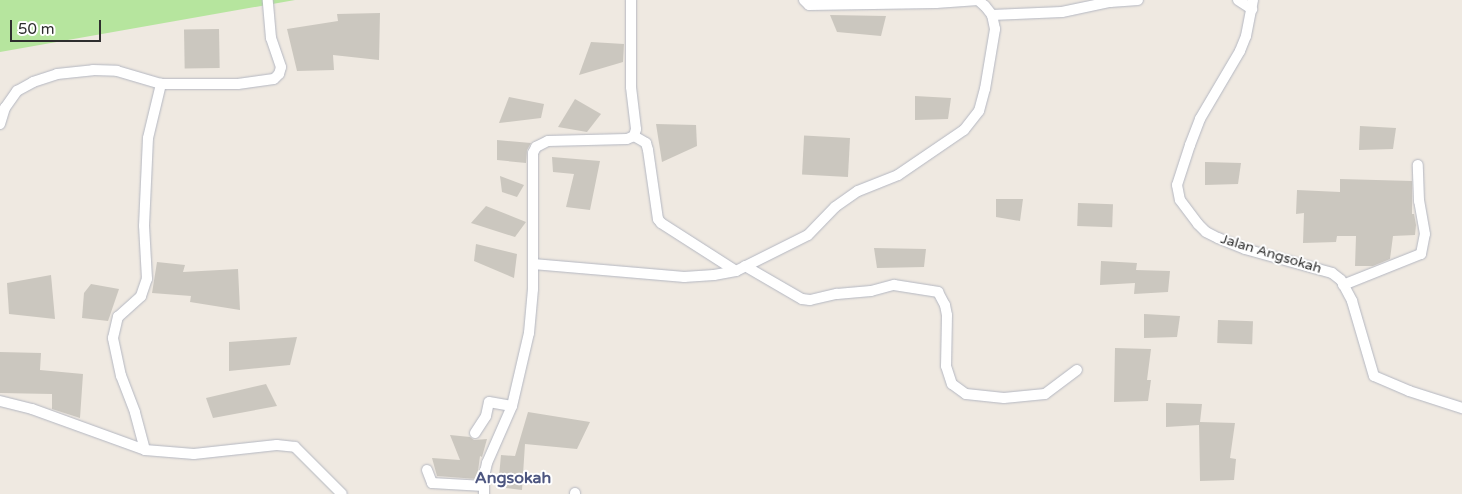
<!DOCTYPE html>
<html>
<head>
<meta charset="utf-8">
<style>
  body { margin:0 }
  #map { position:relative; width:1462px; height:494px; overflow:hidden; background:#efe9e1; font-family:"Varela Round",sans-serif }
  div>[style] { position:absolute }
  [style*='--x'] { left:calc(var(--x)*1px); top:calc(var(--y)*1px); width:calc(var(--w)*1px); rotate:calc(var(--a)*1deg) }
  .green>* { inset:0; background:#b6e59e }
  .building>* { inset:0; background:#cbc7bf; transform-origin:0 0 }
  .roads { filter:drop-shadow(0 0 1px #b4b7c1) drop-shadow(0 0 1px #b4b7c1) }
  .minor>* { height:10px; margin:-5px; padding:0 5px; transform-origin:5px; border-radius:5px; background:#fff }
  span { translate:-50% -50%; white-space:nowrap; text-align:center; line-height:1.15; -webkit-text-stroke:4px #fff; paint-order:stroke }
  .street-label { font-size:14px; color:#2e2e2e }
  .quarter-label { font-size:16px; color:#4d5680; font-weight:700 }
  .scale { position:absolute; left:10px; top:20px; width:91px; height:22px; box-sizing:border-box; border:2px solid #2e2e2e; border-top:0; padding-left:6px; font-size:15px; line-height:18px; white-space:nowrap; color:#2e2e2e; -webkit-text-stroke:4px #fff; paint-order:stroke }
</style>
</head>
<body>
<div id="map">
  <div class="green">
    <div style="clip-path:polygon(0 0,295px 0,0 52px)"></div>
  </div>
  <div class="building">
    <div style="clip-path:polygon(380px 13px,379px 60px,333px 55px,334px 70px,297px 71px,287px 29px,338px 21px,337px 14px)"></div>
    <div style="clip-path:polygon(830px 15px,886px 16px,881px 36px,837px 32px)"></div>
    <div style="left:219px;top:29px;width:39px;height:35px;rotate:89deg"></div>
    <div style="clip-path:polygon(591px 42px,624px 44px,623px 62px,579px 75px)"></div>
    <div style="clip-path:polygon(915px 96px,951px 98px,948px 119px,915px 120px)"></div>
    <div style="clip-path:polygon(509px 97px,544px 104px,541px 118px,499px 123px)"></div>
    <div style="clip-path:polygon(575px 99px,601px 114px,587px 132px,558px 127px)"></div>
    <div style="clip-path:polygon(656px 124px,696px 125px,697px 146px,662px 162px)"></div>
    <div style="clip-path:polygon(1360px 126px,1396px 128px,1393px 149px,1359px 150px)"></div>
    <div style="left:850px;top:138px;width:39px;height:46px;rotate:93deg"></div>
    <div style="clip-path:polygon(497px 140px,531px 143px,527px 150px,526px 163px,497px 160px)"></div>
    <div style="clip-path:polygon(552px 157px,600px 161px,590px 210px,566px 207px,574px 174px,553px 172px)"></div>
    <div style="clip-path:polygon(1205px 162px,1241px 163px,1238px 184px,1205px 185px)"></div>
    <div style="clip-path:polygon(500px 176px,524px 185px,517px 197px,502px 192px)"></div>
    <div style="clip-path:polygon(1340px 179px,1412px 181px,1412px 214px,1414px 214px,1416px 225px,1415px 235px,1393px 236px,1390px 259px,1373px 266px,1355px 266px,1356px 236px,1337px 236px,1336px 242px,1303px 243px,1304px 213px,1296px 214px,1297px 190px,1340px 192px)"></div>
    <div style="clip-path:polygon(996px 199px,1023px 199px,1020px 221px,996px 217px)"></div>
    <div style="left:1078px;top:203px;width:35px;height:23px;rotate:2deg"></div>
    <div style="clip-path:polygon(486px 206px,526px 222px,515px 237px,471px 223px)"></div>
    <div style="clip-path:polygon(476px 244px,517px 254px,514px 278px,474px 261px)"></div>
    <div style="clip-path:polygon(874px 248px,926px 249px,924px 267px,877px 268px)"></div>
    <div style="clip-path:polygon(1101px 261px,1137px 263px,1136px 270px,1170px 271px,1168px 292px,1134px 294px,1135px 283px,1100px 285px)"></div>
    <div style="clip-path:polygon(157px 262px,185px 265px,183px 272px,238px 269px,240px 310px,190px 302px,191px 296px,152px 293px)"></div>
    <div style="clip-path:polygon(51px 275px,55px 319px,9px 314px,7px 283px)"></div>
    <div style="clip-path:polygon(91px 284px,119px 289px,108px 321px,82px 318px,84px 293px)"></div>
    <div style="clip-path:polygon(1144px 314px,1180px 316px,1177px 337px,1144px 338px)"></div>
    <div style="left:1218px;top:320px;width:35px;height:23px;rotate:2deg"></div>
    <div style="clip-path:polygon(297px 337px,290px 365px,229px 371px,229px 342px)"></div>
    <div style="clip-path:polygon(1115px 348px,1151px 349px,1147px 380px,1151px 380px,1148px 401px,1114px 402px)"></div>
    <div style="clip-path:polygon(0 352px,41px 353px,40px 370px,83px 374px,80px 418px,52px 409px,52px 394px,0 393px)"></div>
    <div style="clip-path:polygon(266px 384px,277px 406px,213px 418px,206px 398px)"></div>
    <div style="clip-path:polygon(1166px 403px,1202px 404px,1200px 422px,1235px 423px,1230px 458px,1236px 459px,1234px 480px,1200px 481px,1199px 425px,1166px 427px)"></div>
    <div style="clip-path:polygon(528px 412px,590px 422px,577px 449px,525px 444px,522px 490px,498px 487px,501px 455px,515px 456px)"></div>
    <div style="clip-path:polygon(450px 435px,470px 437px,474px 440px,487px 439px,482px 457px,480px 456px,477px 479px,437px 476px,432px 458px,460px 460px)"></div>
  </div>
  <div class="roads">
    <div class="minor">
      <div style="--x:804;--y:0;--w:7;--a:45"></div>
      <div style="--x:809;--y:5;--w:127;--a:-0.9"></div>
      <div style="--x:936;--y:3;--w:42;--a:-4.1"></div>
      <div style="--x:978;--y:0;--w:9;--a:41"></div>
      <div style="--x:985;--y:6;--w:11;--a:52"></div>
      <div style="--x:1238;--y:0;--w:17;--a:33"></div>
      <div style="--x:1253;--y:0;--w:37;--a:101"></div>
      <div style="--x:1246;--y:36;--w:16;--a:112"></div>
      <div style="--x:1240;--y:51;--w:79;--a:120.5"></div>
      <div style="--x:1200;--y:119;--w:28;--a:111"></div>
      <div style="--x:1190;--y:145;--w:42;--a:108"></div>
      <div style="--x:1177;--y:185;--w:15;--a:79"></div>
      <div style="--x:1180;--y:200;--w:30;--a:53"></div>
      <div style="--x:1198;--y:224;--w:11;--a:45"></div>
      <div style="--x:1206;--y:232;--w:13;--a:27"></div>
      <div style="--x:1218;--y:238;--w:29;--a:22"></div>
      <div style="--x:1245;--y:249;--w:90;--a:15.4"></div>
      <div style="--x:1332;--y:273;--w:11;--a:38"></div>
      <div style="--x:1341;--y:280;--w:24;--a:62"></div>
      <div style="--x:1352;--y:301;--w:78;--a:73.7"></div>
      <div style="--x:1374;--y:376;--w:38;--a:23"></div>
      <div style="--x:1409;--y:391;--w:56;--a:17.8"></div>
      <div style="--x:0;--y:124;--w:17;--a:-73"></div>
      <div style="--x:5;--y:108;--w:21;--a:-55"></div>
      <div style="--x:17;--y:91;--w:18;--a:-29"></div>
      <div style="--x:33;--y:82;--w:25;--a:-18"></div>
      <div style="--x:57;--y:74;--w:36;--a:-6"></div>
      <div style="--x:93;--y:70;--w:24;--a:2"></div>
      <div style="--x:117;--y:71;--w:46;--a:16.5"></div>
      <div style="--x:634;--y:136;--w:14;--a:30"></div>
      <div style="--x:646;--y:143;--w:7;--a:74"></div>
      <div style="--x:648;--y:150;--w:70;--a:81.8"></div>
      <div style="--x:658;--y:219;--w:5;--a:53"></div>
      <div style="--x:661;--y:223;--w:89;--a:32.6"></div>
      <div style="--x:533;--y:264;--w:152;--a:4.9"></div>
      <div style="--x:684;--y:277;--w:30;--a:-4"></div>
      <div style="--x:714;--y:275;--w:22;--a:-10"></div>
      <div style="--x:736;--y:271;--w:80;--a:-26.6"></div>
      <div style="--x:808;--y:235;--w:39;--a:-46"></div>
      <div style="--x:835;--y:207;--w:28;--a:-35"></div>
      <div style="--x:858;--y:191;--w:43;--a:-21.8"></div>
      <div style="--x:898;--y:175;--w:80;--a:-34.3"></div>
      <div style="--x:964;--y:130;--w:24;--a:-52"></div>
      <div style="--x:979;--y:111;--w:23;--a:-75"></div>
      <div style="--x:985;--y:89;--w:61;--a:-80.5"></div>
      <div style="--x:995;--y:29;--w:14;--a:-102"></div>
      <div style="--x:992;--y:15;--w:70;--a:-2.5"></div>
      <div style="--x:1062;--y:12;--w:49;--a:-11.8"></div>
      <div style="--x:1110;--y:2;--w:28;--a:-4"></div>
      <div style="--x:745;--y:266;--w:66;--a:30.1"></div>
      <div style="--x:802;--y:299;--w:8;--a:7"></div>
      <div style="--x:810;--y:300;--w:28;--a:-13"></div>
      <div style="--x:837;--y:294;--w:34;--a:-5"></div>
      <div style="--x:871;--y:291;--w:24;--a:-15"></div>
      <div style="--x:894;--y:285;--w:45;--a:9"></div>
      <div style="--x:938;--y:292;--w:15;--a:62"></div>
      <div style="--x:945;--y:305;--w:10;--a:79"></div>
      <div style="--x:947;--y:315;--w:51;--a:91.1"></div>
      <div style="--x:946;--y:366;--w:19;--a:72"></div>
      <div style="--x:952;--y:384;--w:17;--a:36"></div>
      <div style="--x:966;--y:394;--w:38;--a:6"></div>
      <div style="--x:1004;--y:398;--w:41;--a:-5.6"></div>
      <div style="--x:1045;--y:394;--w:40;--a:-37"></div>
      <div style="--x:1343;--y:285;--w:84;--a:-21.7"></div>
      <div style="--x:1421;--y:254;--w:20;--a:-79"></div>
      <div style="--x:1425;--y:234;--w:34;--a:-100"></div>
      <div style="--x:1419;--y:201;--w:36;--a:-92"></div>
      <div style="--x:0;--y:401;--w:33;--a:14"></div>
      <div style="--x:32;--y:409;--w:120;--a:19.9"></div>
      <div style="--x:145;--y:450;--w:49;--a:4.7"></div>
      <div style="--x:194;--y:454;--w:83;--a:-6.2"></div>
      <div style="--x:277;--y:445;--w:18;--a:6"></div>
      <div style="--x:295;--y:447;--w:66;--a:45"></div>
      <div style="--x:475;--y:433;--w:20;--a:-57"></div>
      <div style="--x:486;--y:416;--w:14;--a:-78"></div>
      <div style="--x:489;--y:402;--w:23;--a:10"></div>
      <div style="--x:145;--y:450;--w:39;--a:-105"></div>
      <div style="--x:135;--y:412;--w:39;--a:-111"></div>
      <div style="--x:121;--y:376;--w:39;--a:-102"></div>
      <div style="--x:113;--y:338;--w:22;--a:-77"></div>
      <div style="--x:118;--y:317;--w:31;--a:-42"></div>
      <div style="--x:141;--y:296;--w:18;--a:-71"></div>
      <div style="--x:147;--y:279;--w:53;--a:-93.2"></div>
      <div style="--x:144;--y:226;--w:88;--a:-87.4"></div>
      <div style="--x:148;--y:138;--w:56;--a:-76.5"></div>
      <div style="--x:161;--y:84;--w:77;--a:0"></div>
      <div style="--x:238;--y:84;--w:36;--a:-8"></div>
      <div style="--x:274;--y:79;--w:7;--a:-45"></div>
      <div style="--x:279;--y:74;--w:7;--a:-74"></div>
      <div style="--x:281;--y:67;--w:31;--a:-109"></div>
      <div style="--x:271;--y:38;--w:38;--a:-95"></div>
      <div style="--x:427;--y:470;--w:14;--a:69"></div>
      <div style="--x:432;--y:483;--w:52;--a:3.3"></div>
      <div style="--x:575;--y:493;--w:1;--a:90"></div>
      <div style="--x:484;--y:494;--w:17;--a:-90"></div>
      <div style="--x:484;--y:477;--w:14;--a:-78"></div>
      <div style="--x:487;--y:463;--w:62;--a:-66.3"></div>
      <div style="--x:512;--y:406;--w:75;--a:-76.9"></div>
      <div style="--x:529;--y:333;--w:44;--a:-84.8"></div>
      <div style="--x:533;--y:289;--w:136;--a:-90"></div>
      <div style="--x:533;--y:153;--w:7;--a:-63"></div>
      <div style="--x:536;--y:147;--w:13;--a:-27"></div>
      <div style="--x:548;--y:141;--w:79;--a:-1.5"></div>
      <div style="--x:627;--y:139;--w:8;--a:-23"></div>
      <div style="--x:634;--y:136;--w:7;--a:-74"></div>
      <div style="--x:636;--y:129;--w:42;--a:-96.8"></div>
      <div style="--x:631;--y:87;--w:87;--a:-90"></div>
    </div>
  </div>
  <div class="street-label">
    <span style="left:1271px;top:254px;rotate:17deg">Jalan Angsokah</span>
  </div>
  <div class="quarter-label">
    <span style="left:513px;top:478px">Angsokah</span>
  </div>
  <div class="scale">50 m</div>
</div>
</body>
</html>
